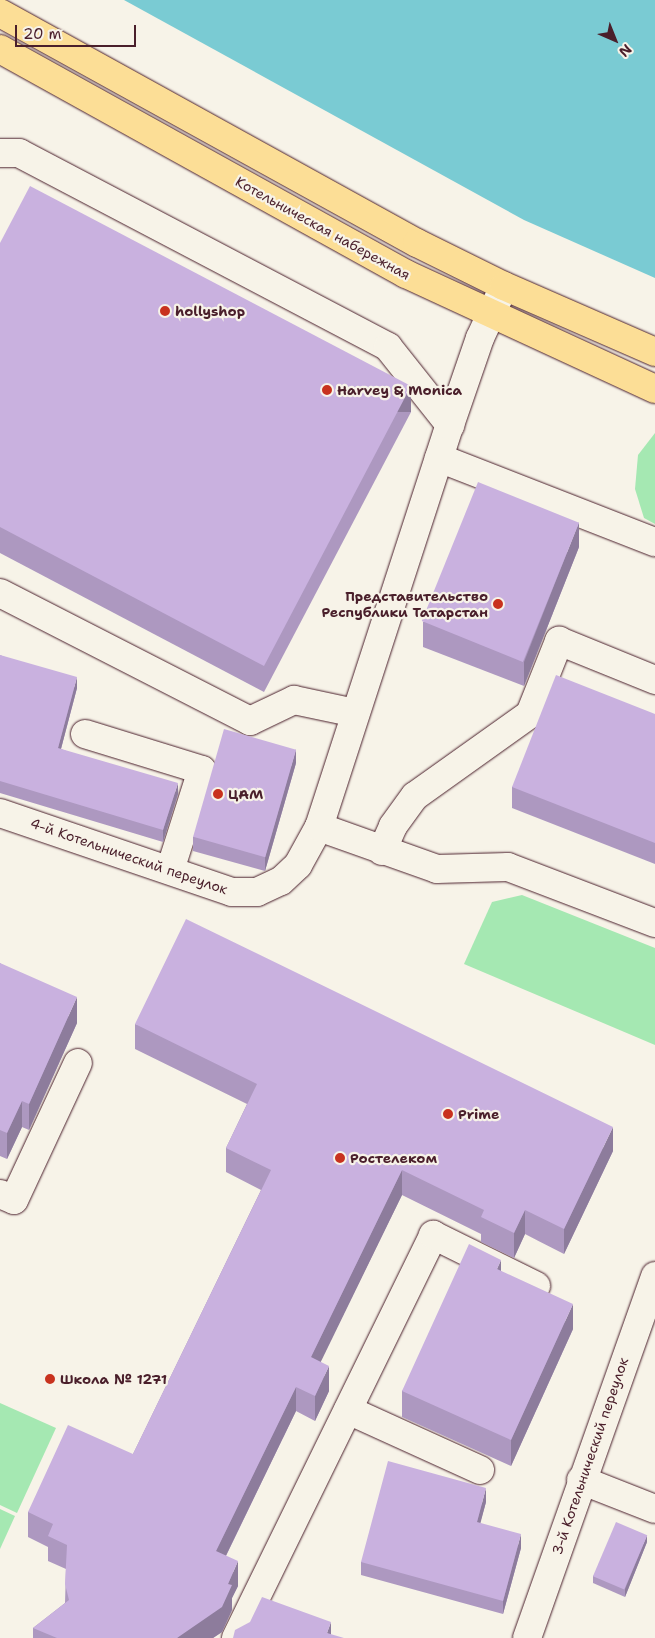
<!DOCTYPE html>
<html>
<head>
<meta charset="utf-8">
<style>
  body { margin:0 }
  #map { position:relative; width:655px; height:1638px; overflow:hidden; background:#f7f3e8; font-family:"Shantell Sans",sans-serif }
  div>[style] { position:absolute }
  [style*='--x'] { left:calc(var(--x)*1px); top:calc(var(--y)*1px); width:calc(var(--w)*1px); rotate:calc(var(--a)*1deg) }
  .green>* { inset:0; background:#a5e8b2 }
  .water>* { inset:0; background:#7acbd3 }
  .roads { filter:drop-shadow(0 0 1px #4a1f2b) drop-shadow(0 0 1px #4a1f2b) }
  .minor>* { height:28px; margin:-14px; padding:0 14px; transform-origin:14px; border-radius:14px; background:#f7f3e8 }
  .major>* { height:28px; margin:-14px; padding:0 14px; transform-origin:14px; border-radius:14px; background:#fcde96 }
  .wall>* { inset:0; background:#ad98c0 }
  .shaded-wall>* { inset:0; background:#8d7c9c; transform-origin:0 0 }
  .building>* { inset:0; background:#c9b1df; transform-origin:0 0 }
  .dots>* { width:14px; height:14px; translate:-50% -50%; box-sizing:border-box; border:2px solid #f7f3e8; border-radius:50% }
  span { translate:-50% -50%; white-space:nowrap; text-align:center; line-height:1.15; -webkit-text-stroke:4.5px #f7f3e8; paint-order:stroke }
  .street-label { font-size:14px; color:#4a1f2b }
  .poi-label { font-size:14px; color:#4a1f2b; font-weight:700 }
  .left { translate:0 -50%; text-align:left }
  .right { translate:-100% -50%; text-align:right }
  .north { position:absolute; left:590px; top:15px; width:50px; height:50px; -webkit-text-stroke:4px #f7f3e8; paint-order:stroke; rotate:136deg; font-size:14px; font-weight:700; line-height:20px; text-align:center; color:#4a1f2b }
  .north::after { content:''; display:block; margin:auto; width:18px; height:22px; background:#4a1f2b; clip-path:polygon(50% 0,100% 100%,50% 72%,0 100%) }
  .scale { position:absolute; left:15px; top:25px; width:121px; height:22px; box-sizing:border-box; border:2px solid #4a1f2b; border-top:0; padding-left:6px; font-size:15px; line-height:18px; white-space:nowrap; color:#4a1f2b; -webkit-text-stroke:4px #f7f3e8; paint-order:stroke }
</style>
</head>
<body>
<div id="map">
  <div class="green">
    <div style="clip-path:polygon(655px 433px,655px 524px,644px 518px,635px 489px,638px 455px)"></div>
    <div style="clip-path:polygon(522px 895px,655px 948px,655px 1045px,464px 964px,492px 902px)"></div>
    <div style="clip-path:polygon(0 1403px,56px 1428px,17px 1513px,0 1505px)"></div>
    <div style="clip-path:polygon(0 1509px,15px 1516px,0 1549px)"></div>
  </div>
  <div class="water">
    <div style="clip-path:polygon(124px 0,655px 0,655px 278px,524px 220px)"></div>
  </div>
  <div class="roads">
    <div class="minor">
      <div style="--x:0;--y:153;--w:19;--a:0"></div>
      <div style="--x:19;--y:153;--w:417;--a:27.7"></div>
      <div style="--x:388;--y:347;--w:100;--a:51.5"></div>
      <div style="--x:439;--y:458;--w:232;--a:21.3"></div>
      <div style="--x:0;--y:593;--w:281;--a:27.1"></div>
      <div style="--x:250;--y:721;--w:49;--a:-25.5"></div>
      <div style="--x:294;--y:700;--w:62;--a:12"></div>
      <div style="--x:85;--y:734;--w:122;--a:17.1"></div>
      <div style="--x:202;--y:770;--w:105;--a:107.7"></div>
      <div style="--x:0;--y:813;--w:245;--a:18.8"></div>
      <div style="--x:232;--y:892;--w:25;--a:0"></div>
      <div style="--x:257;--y:892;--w:26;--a:-25"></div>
      <div style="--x:281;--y:881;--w:23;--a:-43"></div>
      <div style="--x:298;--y:865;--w:43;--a:-61.1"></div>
      <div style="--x:319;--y:827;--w:423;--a:-72"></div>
      <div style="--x:450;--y:425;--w:92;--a:-71"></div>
      <div style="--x:480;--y:338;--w:57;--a:-65.2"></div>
      <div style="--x:319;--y:827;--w:125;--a:19.6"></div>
      <div style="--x:437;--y:869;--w:71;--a:-1.6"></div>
      <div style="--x:508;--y:867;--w:157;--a:20.9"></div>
      <div style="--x:382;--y:851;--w:27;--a:-66"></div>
      <div style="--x:393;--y:826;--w:37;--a:-54"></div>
      <div style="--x:415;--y:796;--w:141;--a:-35.5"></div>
      <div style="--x:530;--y:714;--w:79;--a:-68.3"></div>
      <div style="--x:559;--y:641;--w:104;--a:22.1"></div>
      <div style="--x:0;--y:1194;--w:15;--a:23"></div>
      <div style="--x:14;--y:1200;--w:151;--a:-65"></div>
      <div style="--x:348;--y:1410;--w:145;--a:24.4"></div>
      <div style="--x:581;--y:1480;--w:79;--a:21.4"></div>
      <div style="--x:236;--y:1638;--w:449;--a:-63.9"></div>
      <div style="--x:433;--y:1235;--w:115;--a:26.3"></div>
      <div style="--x:527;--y:1638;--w:384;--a:-70.5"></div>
    </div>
    <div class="major">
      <div style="--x:0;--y:13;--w:476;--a:28.9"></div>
      <div style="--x:417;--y:243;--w:97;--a:26.3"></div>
      <div style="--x:504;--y:286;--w:165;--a:23.6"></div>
      <div style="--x:0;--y:49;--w:464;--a:29"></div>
      <div style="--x:406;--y:274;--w:274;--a:24.8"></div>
    </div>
  </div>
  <div class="wall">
    <div style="clip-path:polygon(0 243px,411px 412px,264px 692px,0 553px)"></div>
    <div style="clip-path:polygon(579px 547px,524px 686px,423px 647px,423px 622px)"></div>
    <div style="clip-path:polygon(0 655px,77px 688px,61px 749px,178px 794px,163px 842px,0 793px)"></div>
    <div style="clip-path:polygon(655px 714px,655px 864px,512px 808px,512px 787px)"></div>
    <div style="clip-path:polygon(296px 763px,265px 871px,193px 851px,193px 837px)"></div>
    <div style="clip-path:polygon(0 963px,77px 1023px,29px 1130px,22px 1127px,7px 1159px,0 1156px)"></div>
    <div style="clip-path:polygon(135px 1024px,613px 1151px,564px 1254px,525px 1234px,514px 1258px,481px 1242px,481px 1234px,402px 1195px,320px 1362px,329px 1391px,315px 1421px,296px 1411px,226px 1556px,238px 1586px,232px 1598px,232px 1610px,222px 1632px,213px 1638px,33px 1638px,33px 1628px,65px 1603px,66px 1569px,48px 1561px,48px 1547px,28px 1537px,28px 1512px,133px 1454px,261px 1190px,226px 1172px,226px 1148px,247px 1104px,135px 1049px)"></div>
    <div style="clip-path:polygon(501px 1271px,573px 1329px,511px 1466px,402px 1417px,402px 1391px)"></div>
    <div style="clip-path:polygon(486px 1502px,480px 1523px,521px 1548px,503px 1614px,361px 1575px,361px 1562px)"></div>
    <div style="clip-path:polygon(647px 1542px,625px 1597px,593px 1583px,593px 1576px)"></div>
  </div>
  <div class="shaded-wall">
    <div style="left:411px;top:386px;width:26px;height:316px;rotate:90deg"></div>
    <div style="clip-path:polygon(579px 522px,579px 547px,524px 686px,524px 662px)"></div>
    <div style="clip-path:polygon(77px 677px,77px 688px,58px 760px,58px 748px)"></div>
    <div style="clip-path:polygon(296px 749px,296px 763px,265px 871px,265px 857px)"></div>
    <div style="clip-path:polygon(178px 783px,178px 794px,163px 842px,163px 830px)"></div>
    <div style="clip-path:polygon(77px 997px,77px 1023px,29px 1130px,29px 1104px)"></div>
    <div style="clip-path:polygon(22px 1101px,22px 1127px,7px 1159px,7px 1133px)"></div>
    <div style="clip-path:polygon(613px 1127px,613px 1151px,564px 1254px,564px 1229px)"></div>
    <div style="clip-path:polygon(402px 1170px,402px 1195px,311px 1382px,311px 1357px)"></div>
    <div style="clip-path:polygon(525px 1210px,525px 1234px,514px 1258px,514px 1233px)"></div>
    <div style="clip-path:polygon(501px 1260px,501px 1286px,497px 1269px)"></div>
    <div style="clip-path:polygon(573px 1304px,573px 1329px,511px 1466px,511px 1440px)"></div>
    <div style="clip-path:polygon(329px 1366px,329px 1391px,315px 1421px,315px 1396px)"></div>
    <div style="clip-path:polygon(296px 1387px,296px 1411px,216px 1576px,216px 1551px)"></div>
    <div style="clip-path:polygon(486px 1488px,486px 1502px,477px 1536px,477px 1522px)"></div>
    <div style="clip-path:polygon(521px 1534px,521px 1548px,503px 1614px,503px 1601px)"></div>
    <div style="clip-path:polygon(647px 1535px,647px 1542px,625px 1597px,625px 1589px)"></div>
    <div style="clip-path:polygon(238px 1561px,238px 1586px,232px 1598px,232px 1610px,222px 1632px,213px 1638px,177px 1638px,228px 1584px)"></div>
    <div style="clip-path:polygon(331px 1622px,331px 1638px,327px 1633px)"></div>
  </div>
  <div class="building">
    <div style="clip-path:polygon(30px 186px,411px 386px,264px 666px,0 527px,0 243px)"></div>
    <div style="left:478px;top:482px;width:109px;height:150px;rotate:22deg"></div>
    <div style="clip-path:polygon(0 655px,77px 677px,58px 748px,178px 783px,163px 830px,0 781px)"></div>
    <div style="clip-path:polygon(556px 675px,655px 714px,655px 843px,512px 787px)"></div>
    <div style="left:224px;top:729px;width:75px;height:112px;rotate:16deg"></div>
    <div style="clip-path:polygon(186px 919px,613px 1127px,564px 1229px,525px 1210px,514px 1233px,481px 1217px,484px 1210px,402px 1170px,311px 1357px,329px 1366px,315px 1396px,296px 1387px,216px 1551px,238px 1561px,228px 1584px,232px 1585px,222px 1607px,177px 1638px,57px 1638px,33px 1628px,69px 1600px,65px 1584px,67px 1545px,48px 1536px,53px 1524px,28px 1512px,68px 1425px,133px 1454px,271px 1170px,226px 1148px,257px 1084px,135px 1024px)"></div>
    <div style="clip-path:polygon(0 963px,77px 997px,29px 1104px,22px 1101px,7px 1133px,0 1130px)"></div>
    <div style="clip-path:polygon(469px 1244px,501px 1260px,497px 1269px,573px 1304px,511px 1440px,402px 1391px)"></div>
    <div style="clip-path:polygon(388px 1461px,486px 1488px,477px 1522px,521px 1534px,503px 1601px,361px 1562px)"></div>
    <div style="left:616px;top:1522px;width:34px;height:59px;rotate:23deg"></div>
    <div style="clip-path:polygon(262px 1597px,331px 1622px,327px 1633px,344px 1638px,233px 1638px,235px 1630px,250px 1622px)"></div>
  </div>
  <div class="dots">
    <div style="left:165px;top:311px;background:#c8321e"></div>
    <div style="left:327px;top:390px;background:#c8321e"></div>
    <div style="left:498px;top:604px;background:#c8321e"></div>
    <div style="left:218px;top:794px;background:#c8321e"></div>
    <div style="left:448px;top:1114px;background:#c8321e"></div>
    <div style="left:340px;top:1158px;background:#c8321e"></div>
    <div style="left:50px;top:1379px;background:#c8321e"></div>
  </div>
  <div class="street-label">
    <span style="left:323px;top:228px;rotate:29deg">Котельническая набережная</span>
    <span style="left:129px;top:856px;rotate:19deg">4-й Котельнический переулок</span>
    <span style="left:590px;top:1456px;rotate:-71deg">3-й Котельнический переулок</span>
  </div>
  <div class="poi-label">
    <span class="left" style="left:175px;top:311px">hollyshop</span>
    <span class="left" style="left:337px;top:390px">Harvey &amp; Monica</span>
    <span class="right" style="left:488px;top:604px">Представительство<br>Республики Татарстан</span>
    <span class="left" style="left:228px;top:794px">ЦАМ</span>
    <span class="left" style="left:458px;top:1114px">Prime</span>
    <span class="left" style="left:350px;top:1158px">Ростелеком</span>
    <span class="left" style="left:60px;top:1379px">Школа № 1271</span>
  </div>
  <div class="north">N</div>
  <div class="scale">20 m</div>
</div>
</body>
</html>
